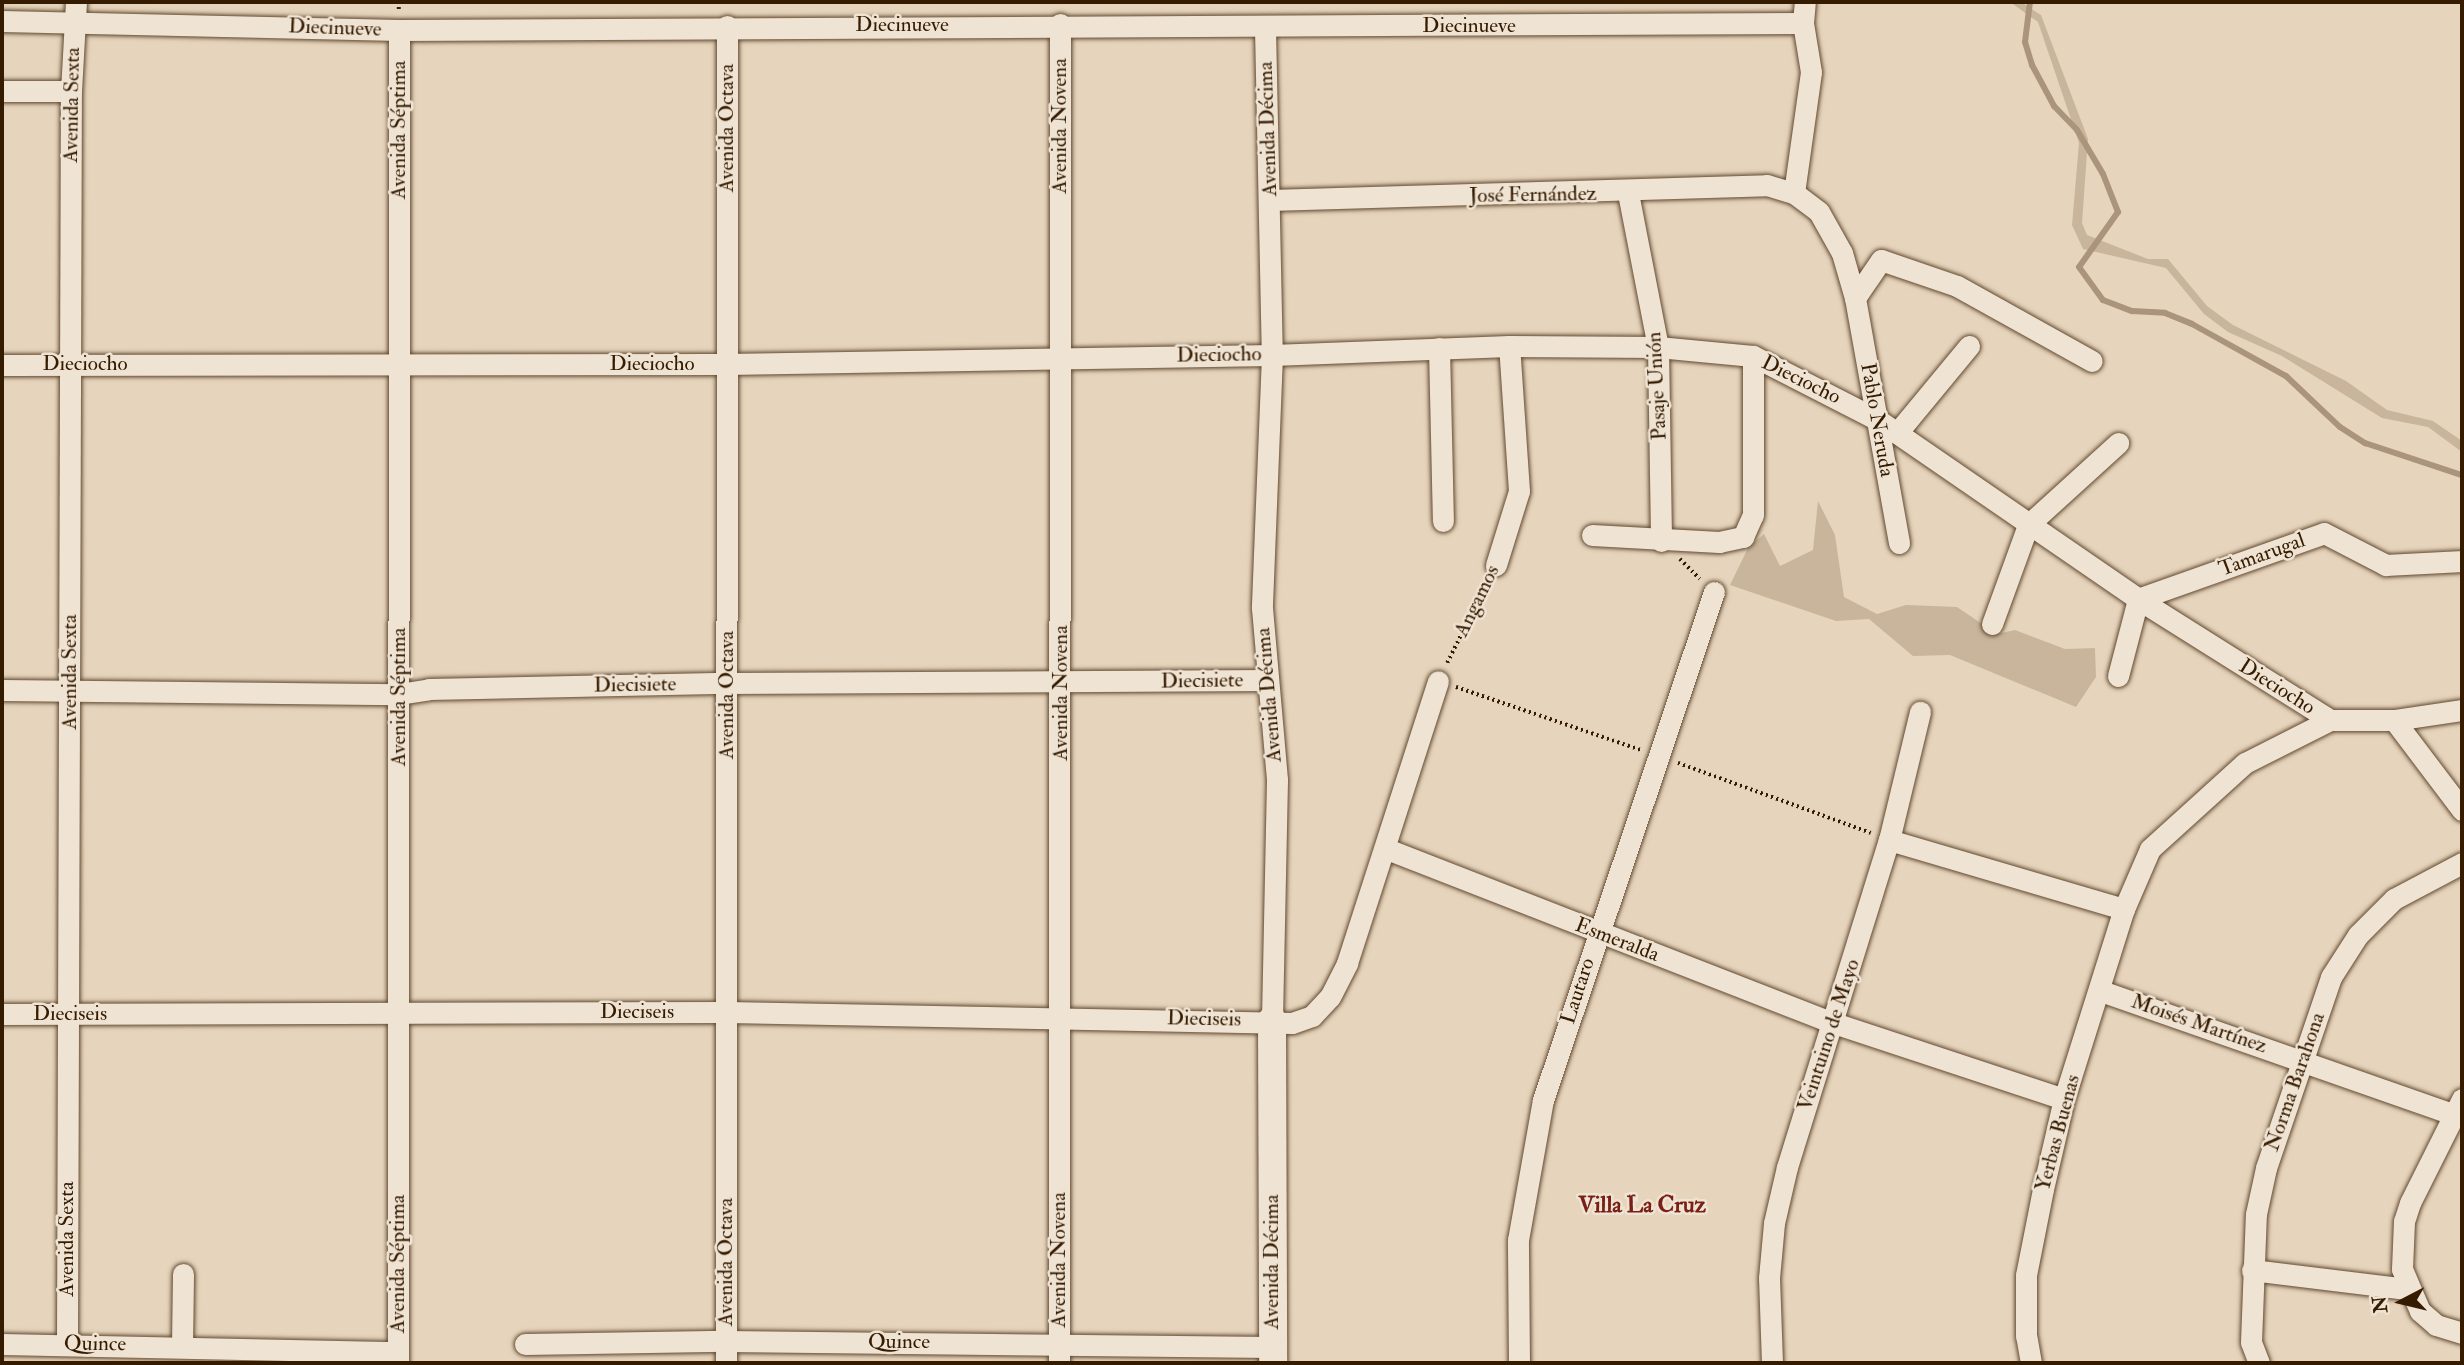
<!DOCTYPE html>
<html>
<head>
<meta charset="utf-8">
<style>
  body { margin:0 }
  #map { position:relative; width:2464px; height:1365px; overflow:hidden; background:#e6d4bc; font-family:"IM FELL Double Pica",serif }
  div>[style] { position:absolute }
  [style*='--x'] { left:calc(var(--x)*1px); top:calc(var(--y)*1px); width:calc(var(--w)*1px); rotate:calc(var(--a)*1deg) }
  .green>* { inset:0; background:#c8b59c }
  .stream>* { height:6px; margin:-3px; padding:0 3px; transform-origin:3px; border-radius:3px; background:#aa957c }
  .path>* { height:3.5px; margin-top:-1.75px; transform-origin:0; background:repeating-linear-gradient(90deg,#351b00 0 2px,transparent 0 5.5px) }
  .roads { filter:drop-shadow(0 0 2px #61492f) drop-shadow(0 0 2px #61492f) }
  .street>* { height:21px; margin:-10.5px; padding:0 10.5px; transform-origin:10.5px; border-radius:10.5px; background:#efe3d3 }
  .secondary>* { height:28px; margin:-14px; padding:0 14px; transform-origin:14px; border-radius:14px; background:#efe3d3 }
  span { translate:-50% -50%; white-space:nowrap; text-align:center; line-height:1.15; -webkit-text-stroke:5px #efe3d3; paint-order:stroke }
  .street-label { font-size:21px; color:#351b00 }
  .neighbourhood-label { font-size:23px; color:#7a1f14; font-weight:700 }
  .frame { position:absolute; inset:0; border:4px solid #351b00; pointer-events:none }
  .north { position:absolute; left:2366px; top:1267px; width:70px; height:70px; -webkit-text-stroke:5px #efe3d3; paint-order:stroke; rotate:263deg; font-size:19px; font-weight:700; line-height:28px; text-align:center; color:#351b00 }
  .north::after { content:''; display:block; margin:auto; width:24px; height:32px; background:#351b00; clip-path:polygon(50% 0,100% 100%,50% 72%,0 100%) }
</style>
</head>
<body>
<div id="map">
  <div class="green">
    <div style="clip-path:polygon(2010px 2px,2021px 2px,2041px 15px,2088px 139px,2082px 223px,2087px 235px,2148px 259px,2168px 259px,2207px 306px,2233px 325px,2346px 381px,2387px 410px,2433px 421px,2462px 441px,2462px 452px,2428px 427px,2382px 418px,2282px 356px,2228px 332px,2204px 314px,2166px 268px,2083px 249px,2072px 225px,2079px 143px,2038px 22px)"></div>
    <div style="clip-path:polygon(1818px 501px,1835px 535px,1844px 597px,1877px 614px,1906px 605px,1957px 607px,1997px 634px,2015px 630px,2065px 649px,2095px 648px,2096px 677px,2076px 707px,1950px 655px,1913px 656px,1869px 619px,1836px 621px,1730px 585px,1748px 548px,1764px 534px,1780px 566px,1813px 550px)"></div>
  </div>
  <div class="stream">
    <div style="--x:2030;--y:2;--w:40;--a:97.1"></div>
    <div style="--x:2025;--y:42;--w:24;--a:73"></div>
    <div style="--x:2032;--y:65;--w:47;--a:61.8"></div>
    <div style="--x:2054;--y:106;--w:33;--a:46"></div>
    <div style="--x:2077;--y:130;--w:51;--a:59.4"></div>
    <div style="--x:2103;--y:174;--w:41;--a:68.5"></div>
    <div style="--x:2118;--y:212;--w:67;--a:125.3"></div>
    <div style="--x:2079;--y:267;--w:41;--a:54"></div>
    <div style="--x:2103;--y:300;--w:31;--a:21"></div>
    <div style="--x:2132;--y:311;--w:33;--a:3"></div>
    <div style="--x:2165;--y:313;--w:29;--a:22"></div>
    <div style="--x:2192;--y:324;--w:107;--a:29"></div>
    <div style="--x:2286;--y:376;--w:74;--a:43.4"></div>
    <div style="--x:2340;--y:427;--w:30;--a:33"></div>
    <div style="--x:2365;--y:443;--w:102;--a:18.3"></div>
  </div>
  <div class="path">
    <div style="--x:399;--y:2;--w:9;--a:90"></div>
    <div style="--x:1680;--y:559;--w:28;--a:45"></div>
    <div style="--x:1447;--y:663;--w:90;--a:-63.7"></div>
    <div style="--x:1456;--y:687;--w:195;--a:18.8"></div>
    <div style="--x:1678;--y:763;--w:205;--a:19.9"></div>
  </div>
  <div class="roads">
    <div class="street">
      <div style="--x:2;--y:21;--w:397;--a:1.3"></div>
      <div style="--x:399;--y:30;--w:1404;--a:-0.29"></div>
      <div style="--x:1265;--y:28;--w:327;--a:88.8"></div>
      <div style="--x:1272;--y:355;--w:253;--a:92.3"></div>
      <div style="--x:1262;--y:608;--w:173;--a:85"></div>
      <div style="--x:1277;--y:780;--w:240;--a:91.2"></div>
      <div style="--x:2;--y:91;--w:69;--a:0"></div>
      <div style="--x:1628;--y:193;--w:157;--a:79"></div>
      <div style="--x:1658;--y:347;--w:194;--a:89.1"></div>
      <div style="--x:1794;--y:193;--w:122;--a:-82"></div>
      <div style="--x:1811;--y:72;--w:50;--a:-99.3"></div>
      <div style="--x:1803;--y:23;--w:21;--a:-85"></div>
      <div style="--x:1270;--y:200;--w:497;--a:-1.7"></div>
      <div style="--x:1767;--y:185;--w:28;--a:17"></div>
      <div style="--x:1794;--y:193;--w:31;--a:37"></div>
      <div style="--x:1819;--y:212;--w:47;--a:60.7"></div>
      <div style="--x:1842;--y:253;--w:47;--a:73.9"></div>
      <div style="--x:1855;--y:298;--w:249;--a:79.8"></div>
      <div style="--x:1855;--y:298;--w:46;--a:-55.6"></div>
      <div style="--x:1881;--y:260;--w:80;--a:18.9"></div>
      <div style="--x:1957;--y:286;--w:154;--a:29.1"></div>
      <div style="--x:1439;--y:348;--w:173;--a:88.7"></div>
      <div style="--x:2;--y:365;--w:725;--a:-0.08"></div>
      <div style="--x:727;--y:364;--w:545;--a:-0.95"></div>
      <div style="--x:1272;--y:355;--w:237;--a:-2.2"></div>
      <div style="--x:1509;--y:346;--w:149;--a:0.4"></div>
      <div style="--x:1658;--y:347;--w:95;--a:5.4"></div>
      <div style="--x:1753;--y:356;--w:140;--a:27.1"></div>
      <div style="--x:1878;--y:420;--w:316;--a:34.5"></div>
      <div style="--x:2138;--y:599;--w:227;--a:32.2"></div>
      <div style="--x:1897;--y:433;--w:113;--a:-50.4"></div>
      <div style="--x:1592;--y:535;--w:127;--a:3.2"></div>
      <div style="--x:1719;--y:542;--w:25;--a:-12"></div>
      <div style="--x:1743;--y:537;--w:24;--a:-66"></div>
      <div style="--x:1753;--y:515;--w:159;--a:-90"></div>
      <div style="--x:1496;--y:565;--w:77;--a:-72.7"></div>
      <div style="--x:1519;--y:491;--w:145;--a:-93.9"></div>
      <div style="--x:1992;--y:624;--w:105;--a:-70"></div>
      <div style="--x:2028;--y:525;--w:122;--a:-42.3"></div>
      <div style="--x:2118;--y:676;--w:80;--a:-75.4"></div>
      <div style="--x:2138;--y:599;--w:197;--a:-19.5"></div>
      <div style="--x:2324;--y:533;--w:70;--a:27.3"></div>
      <div style="--x:2386;--y:565;--w:76;--a:-3"></div>
      <div style="--x:2;--y:690;--w:397;--a:0.6"></div>
      <div style="--x:399;--y:694;--w:30;--a:-9"></div>
      <div style="--x:429;--y:689;--w:298;--a:-1.2"></div>
      <div style="--x:727;--y:683;--w:541;--a:-0.32"></div>
      <div style="--x:2394;--y:720;--w:69;--a:-8.4"></div>
      <div style="--x:1889;--y:840;--w:245;--a:16.4"></div>
      <div style="--x:1387;--y:849;--w:480;--a:21.3"></div>
      <div style="--x:1834;--y:1023;--w:242;--a:18.3"></div>
      <div style="--x:2101;--y:991;--w:375;--a:19.3"></div>
      <div style="--x:2;--y:1014;--w:725;--a:-0.16"></div>
      <div style="--x:727;--y:1012;--w:565;--a:1.12"></div>
      <div style="--x:1292;--y:1023;--w:21;--a:-19"></div>
      <div style="--x:1312;--y:1016;--w:26;--a:-47"></div>
      <div style="--x:1330;--y:997;--w:38;--a:-63"></div>
      <div style="--x:1347;--y:963;--w:296;--a:-72.1"></div>
      <div style="--x:2462;--y:1099;--w:116;--a:116.6"></div>
      <div style="--x:2410;--y:1203;--w:19;--a:108"></div>
      <div style="--x:2404;--y:1221;--w:48;--a:92.4"></div>
      <div style="--x:2402;--y:1269;--w:46;--a:66.8"></div>
      <div style="--x:2420;--y:1311;--w:21;--a:41"></div>
      <div style="--x:2436;--y:1325;--w:27;--a:17"></div>
      <div style="--x:2252;--y:1270;--w:156;--a:7"></div>
      <div style="--x:67;--y:1343;--w:1252;--a:-89.82"></div>
      <div style="--x:71;--y:91;--w:89;--a:-86.8"></div>
      <div style="--x:2;--y:1344;--w:396;--a:1.2"></div>
      <div style="--x:525;--y:1344;--w:201;--a:-0.9"></div>
      <div style="--x:726;--y:1341;--w:546;--a:0.63"></div>
      <div style="--x:182;--y:1346;--w:72;--a:-89.2"></div>
      <div style="--x:398;--y:1363;--w:1333;--a:-89.96"></div>
      <div style="--x:726;--y:1363;--w:1337;--a:-89.96"></div>
      <div style="--x:1059;--y:1363;--w:1339;--a:-89.96"></div>
      <div style="--x:1519;--y:1363;--w:123;--a:-90.5"></div>
      <div style="--x:1518;--y:1240;--w:142;--a:-79.9"></div>
      <div style="--x:1543;--y:1100;--w:536;--a:-71.4"></div>
      <div style="--x:1772;--y:1363;--w:85;--a:-92"></div>
      <div style="--x:1769;--y:1278;--w:55;--a:-84.8"></div>
      <div style="--x:1774;--y:1223;--w:57;--a:-76.9"></div>
      <div style="--x:1787;--y:1167;--w:343;--a:-72.7"></div>
      <div style="--x:1889;--y:840;--w:132;--a:-76.4"></div>
      <div style="--x:2031;--y:1363;--w:27;--a:-100"></div>
      <div style="--x:2026;--y:1336;--w:61;--a:-90"></div>
      <div style="--x:2026;--y:1275;--w:88;--a:-78.8"></div>
      <div style="--x:2043;--y:1189;--w:92;--a:-76.9"></div>
      <div style="--x:2064;--y:1099;--w:199;--a:-72.5"></div>
      <div style="--x:2124;--y:909;--w:65;--a:-66.6"></div>
      <div style="--x:2150;--y:849;--w:128;--a:-42.2"></div>
      <div style="--x:2245;--y:763;--w:95;--a:-26.8"></div>
      <div style="--x:2330;--y:720;--w:64;--a:0"></div>
      <div style="--x:2394;--y:720;--w:113;--a:52.9"></div>
      <div style="--x:2259;--y:1363;--w:22;--a:-111"></div>
      <div style="--x:2251;--y:1342;--w:128;--a:-87.8"></div>
      <div style="--x:2256;--y:1214;--w:47;--a:-77.7"></div>
      <div style="--x:2266;--y:1168;--w:202;--a:-71.2"></div>
      <div style="--x:2331;--y:977;--w:50;--a:-57.3"></div>
      <div style="--x:2358;--y:935;--w:51;--a:-45"></div>
      <div style="--x:2394;--y:899;--w:77;--a:-27.9"></div>
    </div>
    <div class="secondary">
      <div style="--x:1272;--y:1020;--w:343;--a:89.8"></div>
    </div>
  </div>
  <div class="street-label">
    <span style="left:902px;top:25px">Diecinueve</span>
    <span style="left:1469px;top:26px">Diecinueve</span>
    <span style="left:335px;top:28px;rotate:2deg">Diecinueve</span>
    <span style="left:72px;top:105px;rotate:-89deg">Avenida Sexta</span>
    <span style="left:1060px;top:126px;rotate:-90deg">Avenida Novena</span>
    <span style="left:727px;top:128px;rotate:-90deg">Avenida Octava</span>
    <span style="left:1268px;top:129px;rotate:-92deg">Avenida Décima</span>
    <span style="left:399px;top:130px;rotate:-90deg">Avenida Séptima</span>
    <span style="left:1533px;top:195px;rotate:-1deg">José Fernández</span>
    <span style="left:1219px;top:355px;rotate:-1deg">Dieciocho</span>
    <span style="left:85px;top:364px">Dieciocho</span>
    <span style="left:652px;top:364px">Dieciocho</span>
    <span style="left:1801px;top:380px;rotate:26deg">Dieciocho</span>
    <span style="left:1657px;top:386px;rotate:-93deg">Pasaje Unión</span>
    <span style="left:1877px;top:420px;rotate:80deg">Pablo Neruda</span>
    <span style="left:2262px;top:555px;rotate:-20deg">Tamarugal</span>
    <span style="left:1477px;top:601px;rotate:-64deg">Angamos</span>
    <span style="left:70px;top:672px;rotate:-90deg">Avenida Sexta</span>
    <span style="left:1202px;top:681px;rotate:-1deg">Diecisiete</span>
    <span style="left:635px;top:685px;rotate:-1deg">Diecisiete</span>
    <span style="left:2277px;top:687px;rotate:32deg">Dieciocho</span>
    <span style="left:1061px;top:693px;rotate:-90deg">Avenida Novena</span>
    <span style="left:727px;top:695px;rotate:-90deg">Avenida Octava</span>
    <span style="left:1269px;top:695px;rotate:-95deg">Avenida Décima</span>
    <span style="left:399px;top:697px;rotate:-90deg">Avenida Séptima</span>
    <span style="left:1617px;top:940px;rotate:21deg">Esmeralda</span>
    <span style="left:1578px;top:991px;rotate:-72deg">Lautaro</span>
    <span style="left:637px;top:1012px">Dieciseis</span>
    <span style="left:70px;top:1014px">Dieciseis</span>
    <span style="left:1204px;top:1019px;rotate:1deg">Dieciseis</span>
    <span style="left:2199px;top:1024px;rotate:19deg">Moisés Martínez</span>
    <span style="left:1829px;top:1035px;rotate:-72deg">Veintuino de Mayo</span>
    <span style="left:2295px;top:1082px;rotate:-71deg">Norma Barahona</span>
    <span style="left:2058px;top:1133px;rotate:-75deg">Yerbas Buenas</span>
    <span style="left:67px;top:1239px;rotate:-90deg">Avenida Sexta</span>
    <span style="left:1059px;top:1260px;rotate:-90deg">Avenida Novena</span>
    <span style="left:726px;top:1262px;rotate:-90deg">Avenida Octava</span>
    <span style="left:1272px;top:1262px;rotate:-90deg">Avenida Décima</span>
    <span style="left:398px;top:1264px;rotate:-90deg">Avenida Séptima</span>
    <span style="left:899px;top:1342px">Quince</span>
    <span style="left:95px;top:1344px;rotate:1deg">Quince</span>
  </div>
  <div class="neighbourhood-label">
    <span style="left:1642px;top:1205px">Villa La Cruz</span>
  </div>
  <div class="frame"></div>
  <div class="north">N</div>
</div>
</body>
</html>
